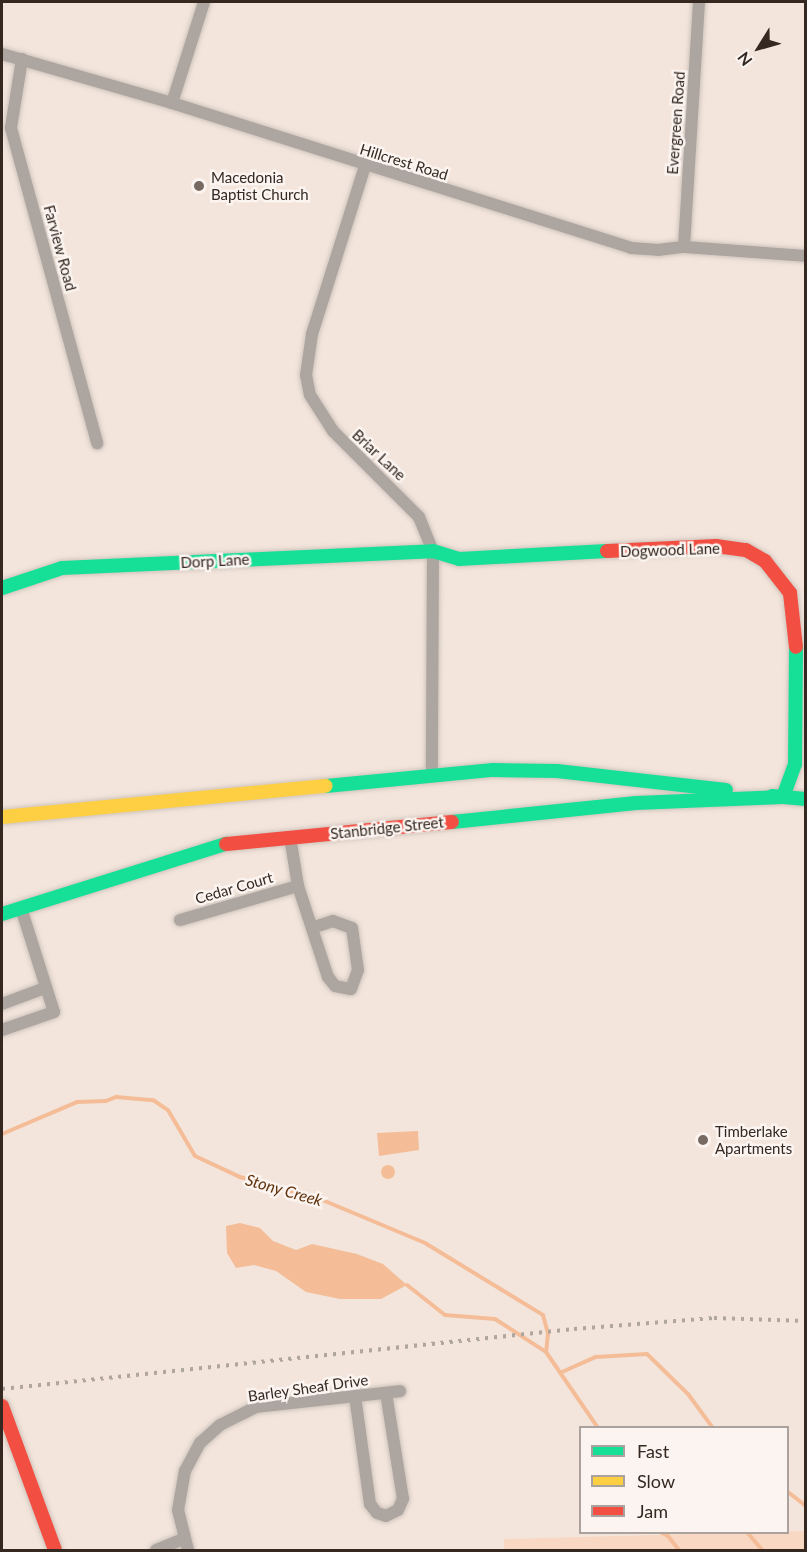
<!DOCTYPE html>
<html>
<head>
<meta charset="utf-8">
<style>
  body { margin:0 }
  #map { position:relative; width:807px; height:1552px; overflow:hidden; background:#f3e5dc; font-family:Lato,sans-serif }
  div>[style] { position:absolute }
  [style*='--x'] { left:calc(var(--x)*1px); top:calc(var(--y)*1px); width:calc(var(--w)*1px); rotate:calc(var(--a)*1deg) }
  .green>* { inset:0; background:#f8d8c3 }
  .water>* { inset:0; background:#f4bd98 }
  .round { border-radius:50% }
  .stream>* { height:4px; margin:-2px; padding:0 2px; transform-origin:2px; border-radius:2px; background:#f4bd98 }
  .roads { filter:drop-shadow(0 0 2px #cfc4bc) drop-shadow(0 0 2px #cfc4bc) }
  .street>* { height:12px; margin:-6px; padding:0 6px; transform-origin:6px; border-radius:6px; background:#aca5a0 }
  .fast>* { height:14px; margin:-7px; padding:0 7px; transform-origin:7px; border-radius:7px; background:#16e098 }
  .slow>* { height:14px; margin:-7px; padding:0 7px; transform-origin:7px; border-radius:7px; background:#ffcf43 }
  .jam>* { height:14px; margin:-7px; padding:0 7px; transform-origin:7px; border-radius:7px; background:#f24e42 }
  .rail>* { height:4px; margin-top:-2px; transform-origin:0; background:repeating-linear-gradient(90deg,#b0a6a0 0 3px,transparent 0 9px) }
  .dots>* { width:16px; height:16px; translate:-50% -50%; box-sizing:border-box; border:3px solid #fbf4f0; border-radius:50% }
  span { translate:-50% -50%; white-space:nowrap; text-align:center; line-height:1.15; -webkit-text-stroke:5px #fbf4f0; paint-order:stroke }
  .street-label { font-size:15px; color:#342820 }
  .poi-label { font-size:15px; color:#342820 }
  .left { translate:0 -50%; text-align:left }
  .water-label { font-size:16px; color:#5f310b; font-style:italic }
  .frame { position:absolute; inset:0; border:3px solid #342820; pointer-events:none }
  .legend { position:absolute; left:579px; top:1426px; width:210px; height:108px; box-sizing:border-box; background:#fbf4f0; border:2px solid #aba29d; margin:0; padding:8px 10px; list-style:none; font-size:18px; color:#342820 }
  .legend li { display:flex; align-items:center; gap:12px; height:30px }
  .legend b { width:30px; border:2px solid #aba29d }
  .north { position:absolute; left:729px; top:18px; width:60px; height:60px; -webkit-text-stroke:4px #fbf4f0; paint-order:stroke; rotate:233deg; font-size:16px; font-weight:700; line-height:24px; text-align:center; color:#342820 }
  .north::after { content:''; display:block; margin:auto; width:21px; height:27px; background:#342820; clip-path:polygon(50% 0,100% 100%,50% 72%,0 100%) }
</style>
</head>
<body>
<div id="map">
  <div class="green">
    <div style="clip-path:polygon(805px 1531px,805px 1550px,504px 1550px,504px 1539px)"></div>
  </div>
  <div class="water">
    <div style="clip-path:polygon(418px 1131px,419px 1150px,379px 1156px,377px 1133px)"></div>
    <div class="round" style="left:381px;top:1165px;width:14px;height:14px"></div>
    <div style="clip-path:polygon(240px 1223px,260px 1228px,273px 1241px,296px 1250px,312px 1244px,357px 1254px,383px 1264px,407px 1285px,381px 1299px,340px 1299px,306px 1292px,276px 1271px,254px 1265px,236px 1268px,227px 1253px,226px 1226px)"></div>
  </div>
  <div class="stream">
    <div style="--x:2;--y:1134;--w:82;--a:-23.1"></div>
    <div style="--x:77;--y:1102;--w:29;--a:-2"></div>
    <div style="--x:106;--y:1101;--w:11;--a:-22"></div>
    <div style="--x:116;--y:1097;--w:37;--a:5"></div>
    <div style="--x:153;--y:1100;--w:18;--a:34"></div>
    <div style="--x:168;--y:1110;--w:53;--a:59.6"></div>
    <div style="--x:195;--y:1156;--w:50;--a:25"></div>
    <div style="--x:240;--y:1177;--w:83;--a:15.4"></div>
    <div style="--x:320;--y:1199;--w:114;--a:22.7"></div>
    <div style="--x:425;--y:1243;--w:138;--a:31.4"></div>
    <div style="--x:543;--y:1315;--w:20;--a:75"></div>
    <div style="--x:548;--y:1334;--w:18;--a:96"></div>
    <div style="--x:546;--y:1352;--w:92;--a:55.6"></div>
    <div style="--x:407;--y:1285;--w:48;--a:38.3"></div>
    <div style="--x:445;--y:1315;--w:50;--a:4.6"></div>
    <div style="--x:495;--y:1319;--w:61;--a:32.9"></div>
    <div style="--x:562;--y:1372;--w:37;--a:-24"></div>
    <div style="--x:596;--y:1357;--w:51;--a:-3.4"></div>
    <div style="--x:647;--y:1354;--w:57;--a:44.3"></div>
    <div style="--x:688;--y:1394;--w:42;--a:53.7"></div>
    <div style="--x:788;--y:1492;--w:23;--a:38"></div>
    <div style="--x:660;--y:1532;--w:9;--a:27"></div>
    <div style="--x:668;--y:1536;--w:18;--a:52"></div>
    <div style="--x:747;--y:1532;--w:23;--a:50"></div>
  </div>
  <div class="roads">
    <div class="street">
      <div style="--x:2;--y:54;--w:177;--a:16.1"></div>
      <div style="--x:172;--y:103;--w:481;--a:17.5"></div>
      <div style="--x:631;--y:248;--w:27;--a:4"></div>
      <div style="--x:658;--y:250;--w:26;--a:-7"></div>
      <div style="--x:684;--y:247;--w:122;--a:4.2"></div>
      <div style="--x:22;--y:59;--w:70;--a:99.1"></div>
      <div style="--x:11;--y:128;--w:327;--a:74.7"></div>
      <div style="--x:172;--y:103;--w:106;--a:-72.4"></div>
      <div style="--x:365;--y:166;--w:176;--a:107.5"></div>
      <div style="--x:312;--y:334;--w:41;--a:98.3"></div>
      <div style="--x:306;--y:375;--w:20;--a:79"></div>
      <div style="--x:310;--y:395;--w:43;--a:57.4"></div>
      <div style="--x:333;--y:431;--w:122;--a:45"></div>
      <div style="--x:419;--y:517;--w:37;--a:68"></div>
      <div style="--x:433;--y:551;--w:222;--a:90.3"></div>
      <div style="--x:684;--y:247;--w:245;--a:-86.5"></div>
      <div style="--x:290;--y:837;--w:50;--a:80.7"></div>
      <div style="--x:298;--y:886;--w:96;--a:71.8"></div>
      <div style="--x:328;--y:977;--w:11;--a:52"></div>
      <div style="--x:335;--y:986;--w:16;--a:11"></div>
      <div style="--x:351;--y:989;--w:20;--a:-70"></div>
      <div style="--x:358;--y:970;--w:42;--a:-98.1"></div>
      <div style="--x:352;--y:928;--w:20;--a:-160"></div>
      <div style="--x:333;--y:921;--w:20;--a:162"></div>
      <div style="--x:180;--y:920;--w:123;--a:-16.1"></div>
      <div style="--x:2;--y:1004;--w:46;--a:-20.4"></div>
      <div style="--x:2;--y:1030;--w:55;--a:-19.1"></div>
      <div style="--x:54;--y:1012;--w:109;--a:-107.6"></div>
      <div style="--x:355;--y:1396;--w:109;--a:82.1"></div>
      <div style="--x:370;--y:1504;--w:11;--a:52"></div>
      <div style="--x:377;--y:1513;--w:9;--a:18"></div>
      <div style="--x:386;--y:1516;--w:13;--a:-27"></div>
      <div style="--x:398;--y:1510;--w:12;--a:-66"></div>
      <div style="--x:403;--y:1499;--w:107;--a:-99.1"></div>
      <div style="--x:156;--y:1550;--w:29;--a:-22"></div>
      <div style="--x:188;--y:1550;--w:41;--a:-104"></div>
      <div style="--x:178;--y:1510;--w:40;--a:-80"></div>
      <div style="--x:185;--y:1471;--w:32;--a:-62"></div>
      <div style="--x:200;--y:1443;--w:27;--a:-42"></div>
      <div style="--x:220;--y:1425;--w:40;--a:-26.6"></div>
      <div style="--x:256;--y:1407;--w:145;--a:-6.3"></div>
    </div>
    <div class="fast">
      <div style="--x:2;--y:588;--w:63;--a:-18.4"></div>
      <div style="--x:62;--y:568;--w:371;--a:-2.6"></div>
      <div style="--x:433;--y:551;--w:27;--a:17"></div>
      <div style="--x:459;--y:559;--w:148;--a:-3.1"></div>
      <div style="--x:326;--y:786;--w:168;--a:-5.5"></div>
      <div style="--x:493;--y:770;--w:64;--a:0.9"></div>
      <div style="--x:557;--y:771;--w:170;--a:6.4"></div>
      <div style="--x:772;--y:796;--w:34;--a:5"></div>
      <div style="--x:452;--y:822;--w:185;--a:-5.9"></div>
      <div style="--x:636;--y:803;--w:147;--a:-2.3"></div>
      <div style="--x:783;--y:797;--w:35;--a:-70"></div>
      <div style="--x:795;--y:764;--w:117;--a:-89.5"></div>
      <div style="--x:2;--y:914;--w:235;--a:-17.4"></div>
    </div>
    <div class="slow">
      <div style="--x:2;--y:817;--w:325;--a:-5.5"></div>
    </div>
    <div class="jam">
      <div style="--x:607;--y:551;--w:109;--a:-2.6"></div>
      <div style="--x:716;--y:546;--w:30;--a:8"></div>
      <div style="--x:746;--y:550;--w:22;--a:30"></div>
      <div style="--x:765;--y:561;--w:41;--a:52"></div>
      <div style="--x:790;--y:593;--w:54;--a:83.7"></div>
      <div style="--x:226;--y:844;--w:227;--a:-5.6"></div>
      <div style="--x:2;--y:1406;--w:153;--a:69.8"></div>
    </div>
  </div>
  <div class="rail">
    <div style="--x:2;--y:1389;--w:575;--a:-5.99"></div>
    <div style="--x:574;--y:1329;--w:140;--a:-4.5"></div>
    <div style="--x:714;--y:1318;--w:92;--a:1.9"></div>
  </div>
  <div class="dots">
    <div style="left:199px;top:186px;background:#776a62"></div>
    <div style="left:703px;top:1140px;background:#776a62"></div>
  </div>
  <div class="street-label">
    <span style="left:676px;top:123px;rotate:-86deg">Evergreen Road</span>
    <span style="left:404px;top:162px;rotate:17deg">Hillcrest Road</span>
    <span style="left:60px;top:248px;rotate:75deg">Farview Road</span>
    <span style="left:379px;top:455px;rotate:43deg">Briar Lane</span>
    <span style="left:670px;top:550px;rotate:-2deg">Dogwood Lane</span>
    <span style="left:215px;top:561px;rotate:-3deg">Dorp Lane</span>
    <span style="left:387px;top:828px;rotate:-6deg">Stanbridge Street</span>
    <span style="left:234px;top:888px;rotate:-16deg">Cedar Court</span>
    <span style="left:308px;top:1388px;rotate:-8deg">Barley Sheaf Drive</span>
  </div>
  <div class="poi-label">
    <span class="left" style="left:211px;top:186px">Macedonia<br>Baptist Church</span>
    <span class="left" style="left:715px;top:1140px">Timberlake<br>Apartments</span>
  </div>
  <div class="water-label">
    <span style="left:284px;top:1190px;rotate:16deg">Stony Creek</span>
  </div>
  <div class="frame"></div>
  <ul class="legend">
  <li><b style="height:8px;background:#16e098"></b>Fast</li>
  <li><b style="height:8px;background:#ffcf43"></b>Slow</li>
  <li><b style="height:8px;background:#f24e42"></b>Jam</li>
  </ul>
  <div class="north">N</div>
</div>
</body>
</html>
